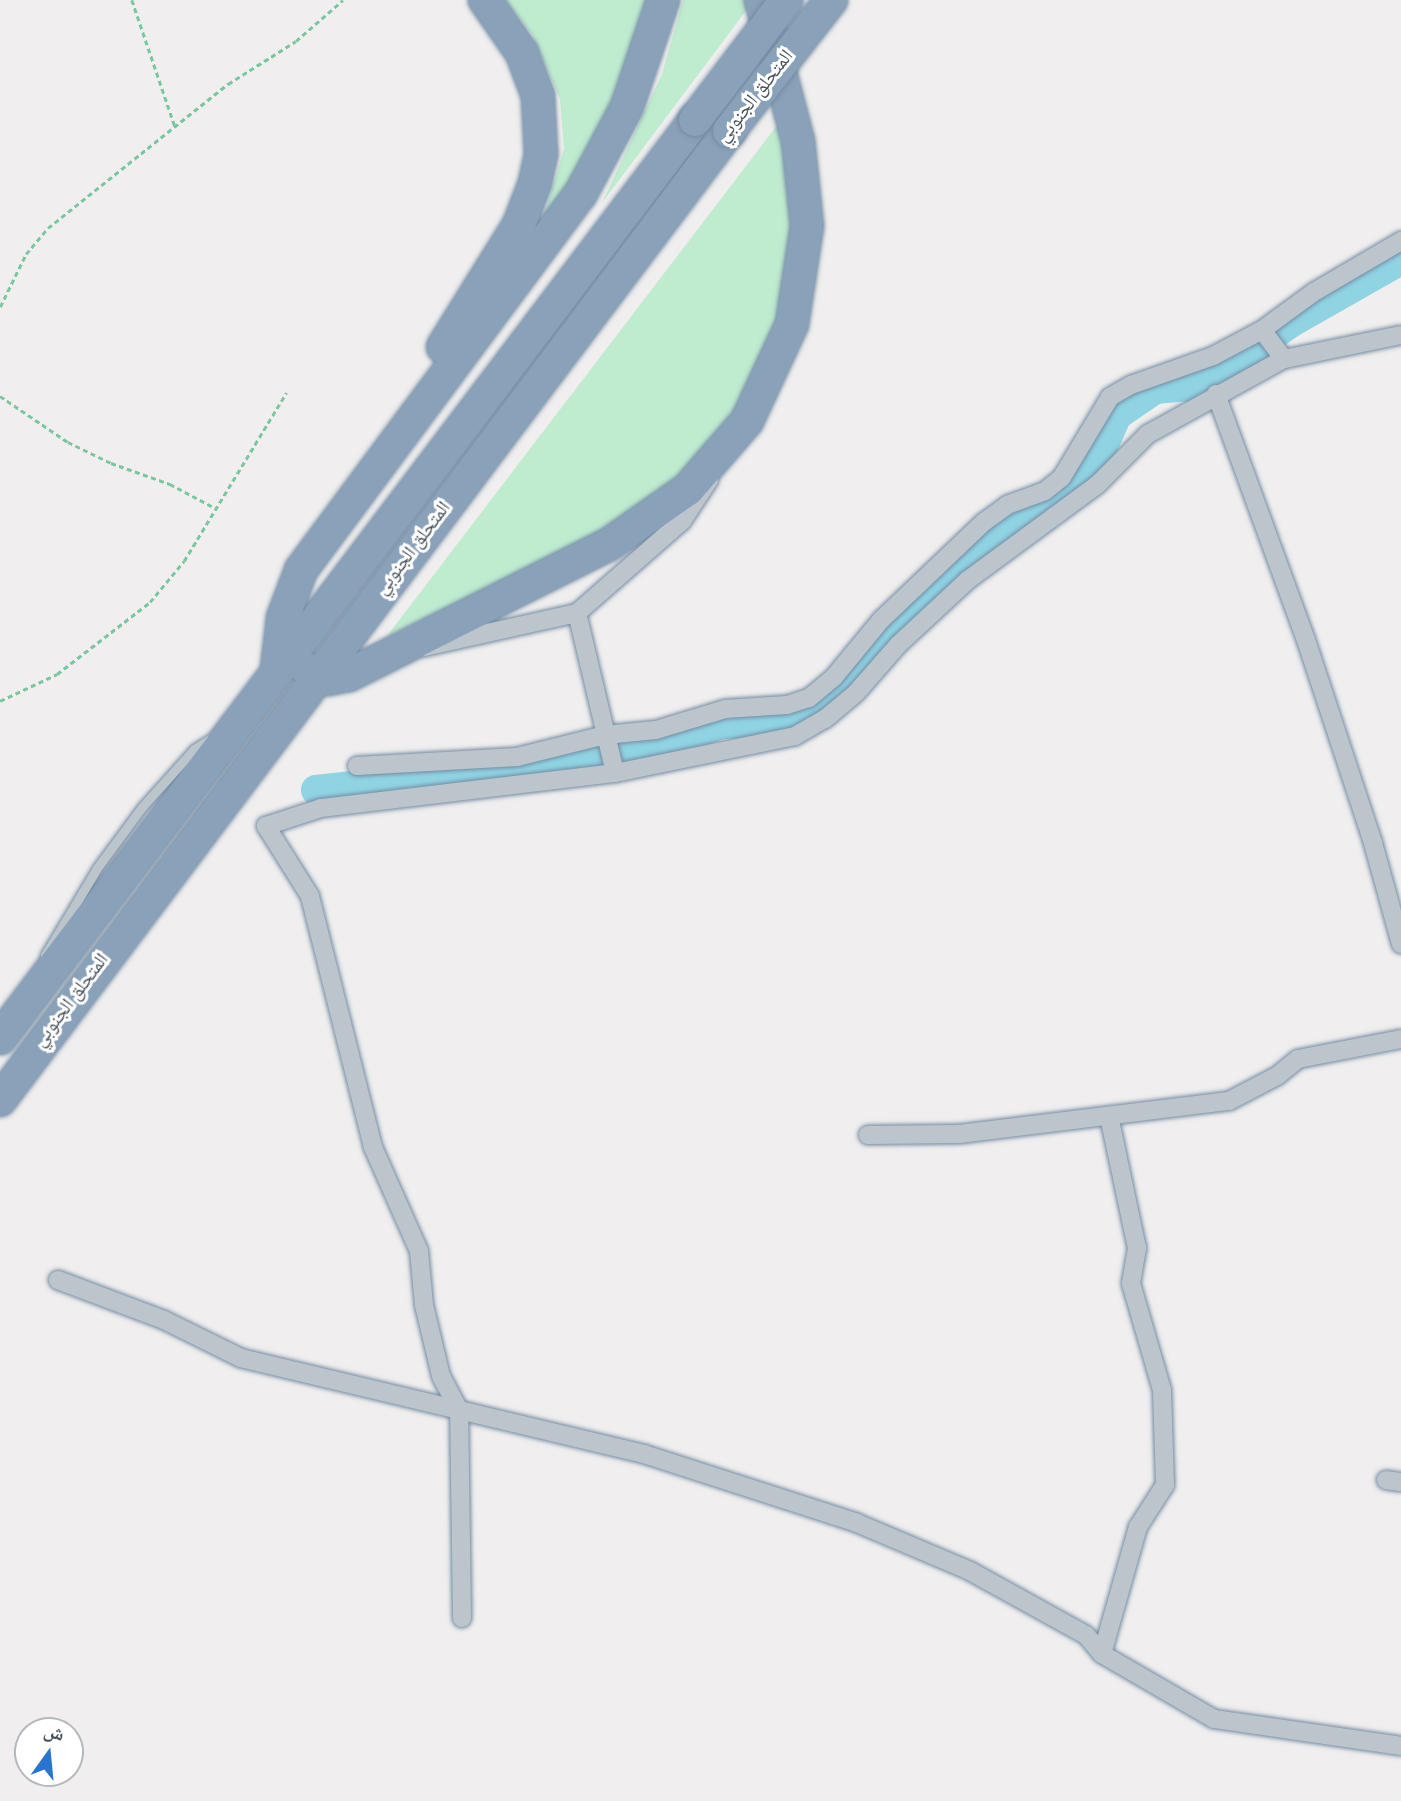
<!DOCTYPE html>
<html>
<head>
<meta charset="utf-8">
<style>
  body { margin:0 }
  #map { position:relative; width:1401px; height:1801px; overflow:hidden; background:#f0eeee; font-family:Overpass,"Noto Naskh Arabic",sans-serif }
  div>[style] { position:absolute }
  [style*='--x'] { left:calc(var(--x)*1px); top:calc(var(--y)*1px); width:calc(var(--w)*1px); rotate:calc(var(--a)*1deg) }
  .green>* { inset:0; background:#bfebcf }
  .river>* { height:30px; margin:-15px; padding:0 15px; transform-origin:15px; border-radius:15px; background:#90d4e4 }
  .path>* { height:2.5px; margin-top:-1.25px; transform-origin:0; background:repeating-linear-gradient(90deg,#7ac69f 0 5px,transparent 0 8.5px) }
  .roads { filter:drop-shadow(0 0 2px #748ca4) drop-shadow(0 0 2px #748ca4) }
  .lane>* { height:9px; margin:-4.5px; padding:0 4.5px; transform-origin:4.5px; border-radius:4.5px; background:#bdc5cc }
  .street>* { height:18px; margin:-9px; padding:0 9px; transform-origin:9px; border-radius:9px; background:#bdc5cc }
  .highway>* { height:32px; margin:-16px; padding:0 16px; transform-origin:16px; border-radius:16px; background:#89a1b9 }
  .bridges { filter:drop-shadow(0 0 2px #748ca4) drop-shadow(0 0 2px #748ca4) }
  .highway-bridge>* { height:32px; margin:-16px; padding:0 16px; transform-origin:16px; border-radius:16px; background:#89a1b9 }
  span { translate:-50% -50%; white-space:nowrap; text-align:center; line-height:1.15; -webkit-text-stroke:6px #fff; paint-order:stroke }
  .street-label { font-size:19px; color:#475159 }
  .north { position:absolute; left:14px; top:1717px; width:70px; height:70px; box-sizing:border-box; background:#fff; border:2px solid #b5b9bd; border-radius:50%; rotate:15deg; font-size:19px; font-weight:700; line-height:28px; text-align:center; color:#475159 }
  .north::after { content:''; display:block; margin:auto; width:24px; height:32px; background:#2874d0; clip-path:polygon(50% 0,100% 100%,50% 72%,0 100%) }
</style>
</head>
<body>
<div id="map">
  <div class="green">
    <div style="clip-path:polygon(505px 0,653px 0,605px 142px,543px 219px,564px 149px,560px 99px,532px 34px)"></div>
    <div style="clip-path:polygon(683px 0,754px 0,602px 203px,662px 74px)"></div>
    <div style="clip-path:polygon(785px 115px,796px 194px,777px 334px,739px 408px,678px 478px,639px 511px,527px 572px,387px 636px)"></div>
  </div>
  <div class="river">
    <div style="--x:316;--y:790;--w:146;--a:-6.3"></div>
    <div style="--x:461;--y:774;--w:50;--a:1.1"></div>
    <div style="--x:511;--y:775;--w:158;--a:-11.7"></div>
    <div style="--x:666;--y:743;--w:58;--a:-19.1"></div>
    <div style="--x:721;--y:724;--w:40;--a:-1.4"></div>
    <div style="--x:761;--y:723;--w:50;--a:-12.7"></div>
    <div style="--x:810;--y:712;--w:52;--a:-39.5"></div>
    <div style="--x:850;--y:679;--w:92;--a:-49.9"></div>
    <div style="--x:909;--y:609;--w:56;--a:-37.1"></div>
    <div style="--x:954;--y:575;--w:67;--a:-45.6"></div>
    <div style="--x:1001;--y:527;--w:46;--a:-20.4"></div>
    <div style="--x:1044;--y:511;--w:36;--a:-36"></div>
    <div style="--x:1073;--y:490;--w:41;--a:-52"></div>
    <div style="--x:1098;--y:458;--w:47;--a:-66.2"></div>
    <div style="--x:1117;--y:415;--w:46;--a:-34.4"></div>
    <div style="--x:1155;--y:389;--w:45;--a:-5.1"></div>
    <div style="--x:1200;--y:385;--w:112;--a:-34.4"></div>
    <div style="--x:1292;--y:322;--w:125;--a:-29.6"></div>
  </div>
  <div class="path">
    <div style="--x:132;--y:0;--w:133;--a:71.2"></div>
    <div style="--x:0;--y:307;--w:59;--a:-63.9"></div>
    <div style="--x:26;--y:254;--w:34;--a:-50"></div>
    <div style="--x:48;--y:228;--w:231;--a:-38.7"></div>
    <div style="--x:228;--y:84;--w:80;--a:-32.3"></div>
    <div style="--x:296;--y:41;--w:62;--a:-41.1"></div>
    <div style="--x:0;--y:396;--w:82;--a:34.1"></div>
    <div style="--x:68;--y:442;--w:48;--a:26"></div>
    <div style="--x:111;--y:463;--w:63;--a:19.6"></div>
    <div style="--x:170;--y:484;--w:53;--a:28"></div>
    <div style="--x:0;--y:701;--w:63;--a:-25.3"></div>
    <div style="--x:57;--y:674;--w:118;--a:-37.7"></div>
    <div style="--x:150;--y:602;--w:53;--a:-50.3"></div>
    <div style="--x:184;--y:561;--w:197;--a:-58.7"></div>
  </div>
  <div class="roads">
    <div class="lane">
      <div style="--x:45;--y:955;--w:101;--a:-59.1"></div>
      <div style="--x:97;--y:868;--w:76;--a:-53.6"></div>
      <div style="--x:142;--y:807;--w:78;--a:-48.1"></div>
      <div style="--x:194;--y:749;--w:25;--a:-32"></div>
    </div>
    <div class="street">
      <div style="--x:1262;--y:330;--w:36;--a:53"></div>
      <div style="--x:1216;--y:394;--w:262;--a:69.9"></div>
      <div style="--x:1306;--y:640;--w:214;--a:71.7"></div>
      <div style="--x:1373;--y:843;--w:105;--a:74.5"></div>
      <div style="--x:577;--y:613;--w:164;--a:76.6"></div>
      <div style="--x:424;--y:647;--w:157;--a:-12.5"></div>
      <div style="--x:577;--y:613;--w:140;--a:-41.2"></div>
      <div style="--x:682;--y:521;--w:49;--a:-56.6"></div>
      <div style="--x:357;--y:766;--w:160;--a:-3.2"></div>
      <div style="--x:517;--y:757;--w:91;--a:-14"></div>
      <div style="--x:605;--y:735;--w:51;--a:-5.6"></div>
      <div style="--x:656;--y:730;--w:72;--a:-16.9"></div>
      <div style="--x:725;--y:709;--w:62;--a:-3.7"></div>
      <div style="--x:787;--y:705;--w:23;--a:-18"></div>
      <div style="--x:809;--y:698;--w:33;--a:-40"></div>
      <div style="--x:834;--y:677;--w:74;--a:-50.5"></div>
      <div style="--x:881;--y:620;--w:142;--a:-43.6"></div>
      <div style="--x:984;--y:522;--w:29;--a:-36"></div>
      <div style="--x:1007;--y:505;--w:40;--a:-20.2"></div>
      <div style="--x:1045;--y:491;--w:22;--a:-39"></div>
      <div style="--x:1062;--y:477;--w:93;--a:-59"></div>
      <div style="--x:1110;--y:397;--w:24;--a:-30"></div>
      <div style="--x:1131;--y:385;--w:87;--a:-19.5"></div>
      <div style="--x:1213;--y:356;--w:55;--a:-28"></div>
      <div style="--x:1262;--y:330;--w:64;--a:-36.2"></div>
      <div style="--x:1314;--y:292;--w:101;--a:-30.4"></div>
      <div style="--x:868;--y:1135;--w:91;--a:-0.6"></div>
      <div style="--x:959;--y:1134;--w:272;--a:-7"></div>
      <div style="--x:1229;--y:1101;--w:54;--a:-27.5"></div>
      <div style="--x:1277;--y:1076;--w:27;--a:-39"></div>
      <div style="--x:1298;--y:1059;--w:105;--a:-11"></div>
      <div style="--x:58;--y:1280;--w:113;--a:20.7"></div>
      <div style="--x:164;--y:1320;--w:86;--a:26.3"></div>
      <div style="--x:241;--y:1358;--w:414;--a:13.4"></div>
      <div style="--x:644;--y:1454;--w:224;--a:17.9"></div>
      <div style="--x:857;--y:1523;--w:123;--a:23"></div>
      <div style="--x:970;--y:1571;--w:132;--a:28.9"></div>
      <div style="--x:1086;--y:1635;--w:25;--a:50"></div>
      <div style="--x:1102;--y:1654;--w:129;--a:30.1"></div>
      <div style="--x:1214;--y:1719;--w:189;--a:8.2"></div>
      <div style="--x:1386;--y:1480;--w:15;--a:8"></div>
      <div style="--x:462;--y:1618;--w:208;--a:-90.8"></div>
      <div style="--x:459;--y:1410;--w:38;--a:-118"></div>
      <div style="--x:441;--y:1376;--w:73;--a:-103.5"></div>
      <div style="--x:424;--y:1305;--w:54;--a:-95.3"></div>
      <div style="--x:419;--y:1251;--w:114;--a:-113.9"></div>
      <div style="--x:373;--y:1147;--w:259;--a:-104.1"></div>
      <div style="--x:310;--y:896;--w:83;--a:-122.2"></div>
      <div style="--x:266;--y:826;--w:58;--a:-18.1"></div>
      <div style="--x:321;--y:808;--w:296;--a:-6.8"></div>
      <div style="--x:615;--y:773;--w:184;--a:-11.6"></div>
      <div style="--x:795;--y:736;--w:34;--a:-30"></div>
      <div style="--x:825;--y:719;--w:40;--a:-40"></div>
      <div style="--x:856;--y:693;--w:64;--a:-48.8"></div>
      <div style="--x:898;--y:645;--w:96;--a:-42.9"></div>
      <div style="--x:968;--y:580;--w:160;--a:-36.4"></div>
      <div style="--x:1097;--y:485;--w:72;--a:-45"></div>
      <div style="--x:1148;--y:434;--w:155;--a:-28.9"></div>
      <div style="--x:1284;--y:359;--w:119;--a:-11.6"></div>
      <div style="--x:1102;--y:1654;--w:132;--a:-74.2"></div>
      <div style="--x:1138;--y:1527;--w:50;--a:-57.3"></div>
      <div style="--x:1165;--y:1485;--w:95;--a:-91.8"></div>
      <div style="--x:1162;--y:1390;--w:111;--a:-106.2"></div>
      <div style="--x:1131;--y:1283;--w:36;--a:-80"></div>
      <div style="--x:1137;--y:1248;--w:135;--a:-102"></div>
    </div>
    <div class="highway">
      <div style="--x:443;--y:347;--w:144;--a:-58.1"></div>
      <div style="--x:519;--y:225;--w:45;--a:-69.1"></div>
      <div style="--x:535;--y:183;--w:30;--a:-78"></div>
      <div style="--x:541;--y:154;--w:58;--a:-93"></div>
      <div style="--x:538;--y:96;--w:46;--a:-110.4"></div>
      <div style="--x:522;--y:53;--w:65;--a:-124.9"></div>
      <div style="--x:277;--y:669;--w:51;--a:-83.3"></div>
      <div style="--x:283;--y:618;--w:51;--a:-69.4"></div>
      <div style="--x:301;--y:570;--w:467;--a:-53.4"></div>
      <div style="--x:580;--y:195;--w:100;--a:-61.9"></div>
      <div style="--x:627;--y:107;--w:113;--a:-71.4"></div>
      <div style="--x:307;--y:669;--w:23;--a:25"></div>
      <div style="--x:328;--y:679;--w:21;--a:-11"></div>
      <div style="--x:349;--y:675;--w:290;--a:-26.7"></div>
      <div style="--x:608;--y:545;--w:98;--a:-35"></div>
      <div style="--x:688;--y:489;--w:90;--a:-49.1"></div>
      <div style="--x:747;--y:421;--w:107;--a:-65.1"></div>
      <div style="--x:792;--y:324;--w:99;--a:-81.3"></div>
      <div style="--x:807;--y:226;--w:85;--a:-96"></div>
      <div style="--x:798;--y:141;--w:146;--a:-104.7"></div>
      <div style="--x:0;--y:1038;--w:1151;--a:-52.87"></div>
      <div style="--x:0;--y:1100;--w:1213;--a:-53.05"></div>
    </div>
  </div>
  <div class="bridges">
    <div class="highway-bridge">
      <div style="--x:695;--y:120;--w:151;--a:-52.8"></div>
      <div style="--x:729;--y:131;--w:166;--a:-52.1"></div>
    </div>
  </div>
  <div class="street-label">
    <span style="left:756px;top:97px;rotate:-52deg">المتحلق الجنوبي</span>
    <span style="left:414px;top:549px;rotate:-53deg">المتحلق الجنوبي</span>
    <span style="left:72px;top:1001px;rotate:-53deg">المتحلق الجنوبي</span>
  </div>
  <div class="north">ش</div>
</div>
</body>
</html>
